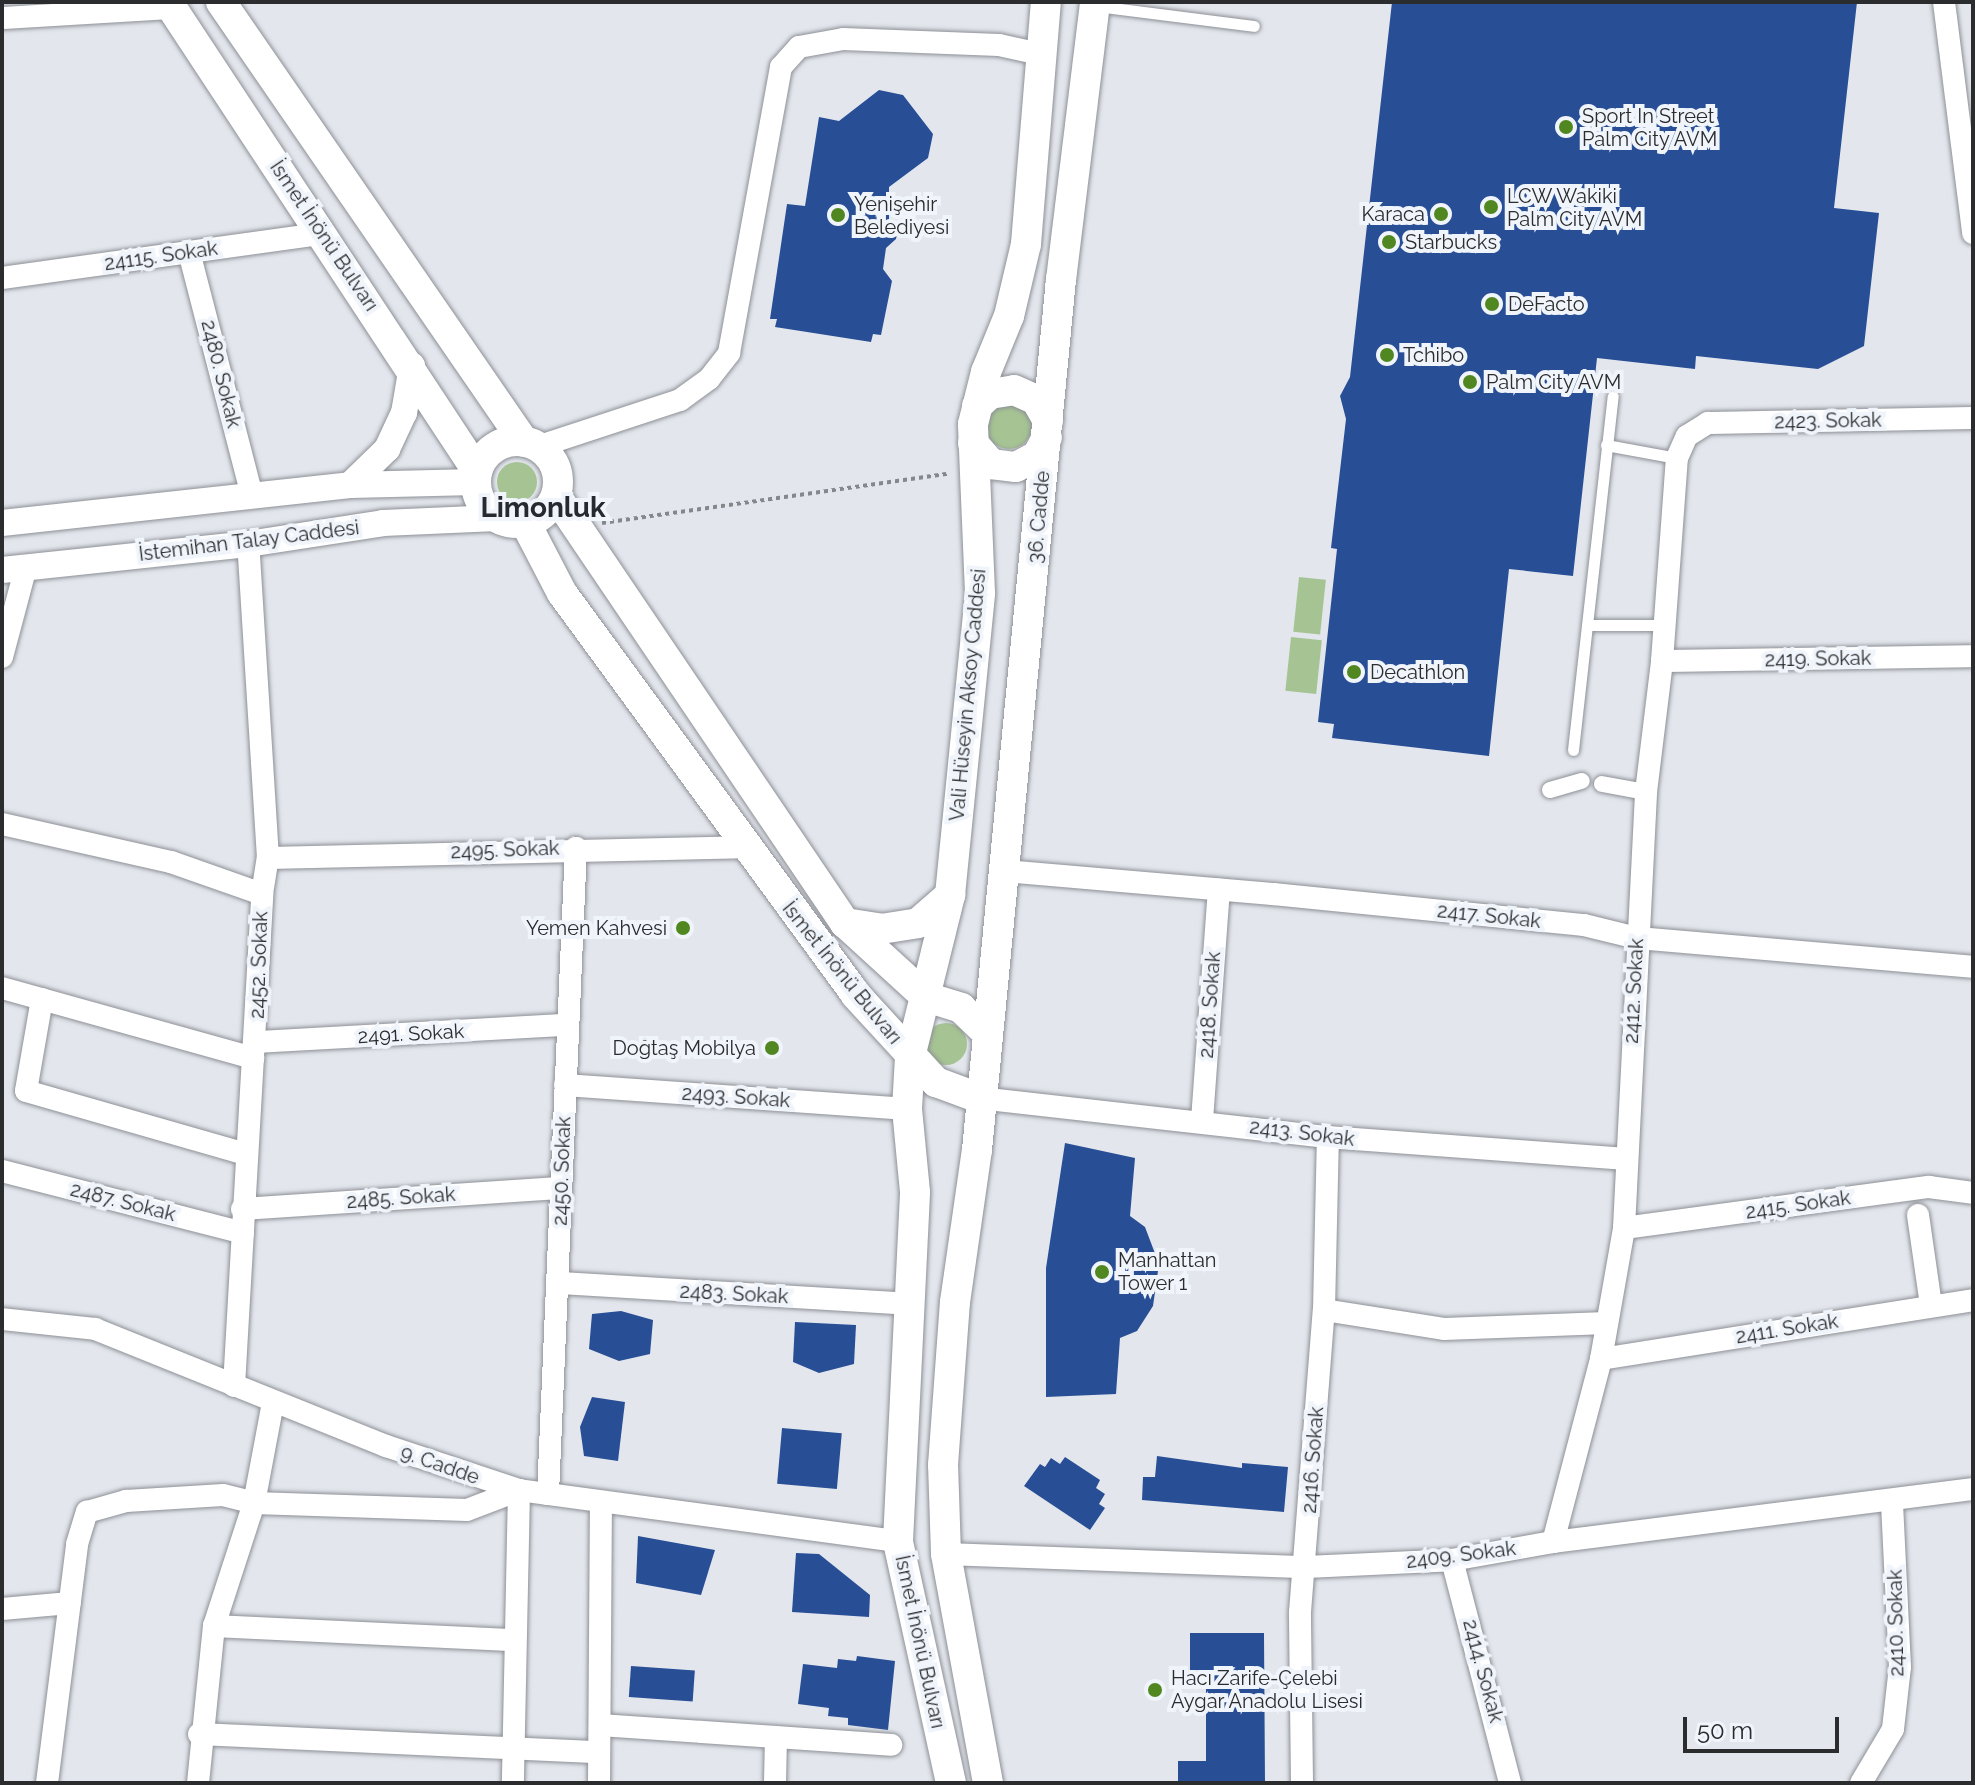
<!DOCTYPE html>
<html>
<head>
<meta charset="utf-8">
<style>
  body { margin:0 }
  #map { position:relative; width:1975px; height:1785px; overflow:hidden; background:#e3e7ed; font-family:Raleway,sans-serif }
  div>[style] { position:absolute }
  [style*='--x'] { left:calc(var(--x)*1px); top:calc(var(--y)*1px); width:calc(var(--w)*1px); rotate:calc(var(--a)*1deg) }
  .green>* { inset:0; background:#a6c493; transform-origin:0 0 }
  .round { border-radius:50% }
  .building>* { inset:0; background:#284e96; transform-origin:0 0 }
  .path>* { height:4px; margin-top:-2px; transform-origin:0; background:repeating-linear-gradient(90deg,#84878b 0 4px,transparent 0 8px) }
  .roads { filter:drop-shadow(0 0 2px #8d9096) drop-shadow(0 0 2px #8d9096) }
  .service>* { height:11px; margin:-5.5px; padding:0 5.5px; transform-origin:5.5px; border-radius:5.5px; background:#fff }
  .pedestrian>* { height:16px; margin:-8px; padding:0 8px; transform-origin:8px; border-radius:8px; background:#fff }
  .minor>* { height:22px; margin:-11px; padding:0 11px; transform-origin:11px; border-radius:11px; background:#fff }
  .tertiary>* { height:26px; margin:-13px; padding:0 13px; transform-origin:13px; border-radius:13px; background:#fff }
  .secondary>* { height:30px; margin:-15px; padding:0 15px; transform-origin:15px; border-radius:15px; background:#fff }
  .secondary>.ring { margin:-15px; padding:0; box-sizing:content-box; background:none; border:30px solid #fff; border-radius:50% }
  .dots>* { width:22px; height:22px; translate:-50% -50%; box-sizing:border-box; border:4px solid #f0f4fb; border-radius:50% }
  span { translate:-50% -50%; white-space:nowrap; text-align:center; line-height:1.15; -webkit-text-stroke:8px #f0f4fb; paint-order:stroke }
  .poi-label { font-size:20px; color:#2a2c2e }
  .left { translate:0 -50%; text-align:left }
  .right { translate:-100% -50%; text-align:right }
  .street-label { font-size:20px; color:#2a2c2e }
  .district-label { font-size:28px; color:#26292e; font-weight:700 }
  .frame { position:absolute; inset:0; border:4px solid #2a2c2e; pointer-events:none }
  .scale { position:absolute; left:1683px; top:1717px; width:156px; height:36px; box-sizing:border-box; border:4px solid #2a2c2e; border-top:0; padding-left:10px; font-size:24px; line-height:28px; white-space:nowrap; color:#2a2c2e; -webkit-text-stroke:6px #f0f4fb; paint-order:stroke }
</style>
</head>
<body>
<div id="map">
  <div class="green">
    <div class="round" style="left:986px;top:403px;width:46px;height:46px"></div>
    <div class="round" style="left:497px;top:462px;width:40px;height:40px"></div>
    <div style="left:1299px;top:577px;width:27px;height:55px;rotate:6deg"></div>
    <div style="left:1291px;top:637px;width:31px;height:54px;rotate:6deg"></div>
    <div class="round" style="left:925px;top:1023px;width:42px;height:42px"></div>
  </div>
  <div class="building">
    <div style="clip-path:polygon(1392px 2px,1857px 2px,1834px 208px,1879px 213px,1864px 346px,1818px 369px,1696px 356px,1695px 369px,1597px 358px,1573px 576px,1509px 569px,1489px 756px,1332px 738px,1334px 724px,1318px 722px,1337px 549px,1331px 548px,1346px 419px,1340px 396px,1350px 377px)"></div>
    <div style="clip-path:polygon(879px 90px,903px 95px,933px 134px,928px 158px,889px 187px,889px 220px,899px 223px,896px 239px,886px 248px,883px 269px,892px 281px,881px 335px,873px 334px,871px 342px,775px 327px,777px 319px,770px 319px,787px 204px,805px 206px,819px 117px,839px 121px)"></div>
    <div style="clip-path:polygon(1065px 1143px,1135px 1158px,1130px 1216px,1145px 1227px,1159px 1264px,1153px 1306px,1137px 1331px,1120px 1338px,1116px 1394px,1046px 1397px,1046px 1268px)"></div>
    <div style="clip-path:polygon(621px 1311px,653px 1320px,650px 1354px,619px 1361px,589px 1349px,592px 1314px)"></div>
    <div style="clip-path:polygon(795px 1322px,856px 1325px,854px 1364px,819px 1373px,793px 1362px)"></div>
    <div style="clip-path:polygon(592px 1397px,625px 1402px,618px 1461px,584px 1456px,580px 1427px)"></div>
    <div style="left:782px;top:1428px;width:60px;height:56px;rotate:5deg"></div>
    <div style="clip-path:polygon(1157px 1456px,1242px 1468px,1242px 1463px,1288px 1467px,1284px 1512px,1142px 1500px,1143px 1477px,1155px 1477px)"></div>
    <div style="clip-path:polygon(1065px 1457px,1100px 1480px,1096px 1488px,1105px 1494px,1099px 1504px,1105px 1508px,1090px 1530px,1024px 1486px,1040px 1464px,1045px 1467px,1051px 1458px,1060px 1464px)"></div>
    <div style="clip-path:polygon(638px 1536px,715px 1550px,701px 1595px,636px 1583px)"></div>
    <div style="clip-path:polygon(796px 1553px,819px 1554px,870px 1595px,869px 1617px,792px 1612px)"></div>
    <div style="clip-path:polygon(1190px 1633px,1264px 1633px,1265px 1783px,1178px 1783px,1178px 1761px,1206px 1761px,1206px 1670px,1190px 1670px)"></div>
    <div style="clip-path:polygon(857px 1656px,895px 1661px,888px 1730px,848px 1725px,848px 1718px,828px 1716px,829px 1708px,798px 1704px,803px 1664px,837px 1668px,838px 1659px,856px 1661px)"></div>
    <div style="left:631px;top:1666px;width:64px;height:31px;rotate:4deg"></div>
  </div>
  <div class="path">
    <div style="--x:602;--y:523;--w:349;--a:-8.1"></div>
  </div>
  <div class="roads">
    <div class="service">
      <div style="--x:1096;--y:6;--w:159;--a:7.2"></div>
      <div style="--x:1606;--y:445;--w:72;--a:10.4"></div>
      <div style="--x:1587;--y:625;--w:76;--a:0"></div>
      <div style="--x:1573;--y:750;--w:356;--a:-83.6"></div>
    </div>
    <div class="pedestrian">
      <div style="--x:1602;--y:784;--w:45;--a:10.3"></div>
      <div style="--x:1550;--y:790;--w:33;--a:-16"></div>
    </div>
    <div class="minor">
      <div style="--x:1944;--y:2;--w:233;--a:82.8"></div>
      <div style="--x:2;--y:18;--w:170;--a:-3.4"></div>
      <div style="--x:189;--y:252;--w:251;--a:75.5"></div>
      <div style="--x:2;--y:278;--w:322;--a:-7.9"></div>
      <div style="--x:537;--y:447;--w:151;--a:-18.2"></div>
      <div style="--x:680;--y:400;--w:36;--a:-36"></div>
      <div style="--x:709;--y:379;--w:33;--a:-52"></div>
      <div style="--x:729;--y:353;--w:291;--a:-79.7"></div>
      <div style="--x:781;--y:67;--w:27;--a:-48"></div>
      <div style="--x:799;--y:47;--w:45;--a:-10.3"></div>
      <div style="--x:843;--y:39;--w:156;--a:2.2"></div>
      <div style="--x:999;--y:45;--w:42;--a:12.4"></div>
      <div style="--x:2;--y:657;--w:93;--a:-75.1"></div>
      <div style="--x:1662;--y:661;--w:311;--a:-0.9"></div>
      <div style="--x:2;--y:824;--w:173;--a:12.7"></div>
      <div style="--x:171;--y:862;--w:96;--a:19.4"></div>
      <div style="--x:268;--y:858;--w:475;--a:-1.3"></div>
      <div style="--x:1004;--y:871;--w:270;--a:4.9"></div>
      <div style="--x:1273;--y:894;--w:313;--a:5.7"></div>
      <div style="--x:1584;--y:925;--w:55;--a:13.8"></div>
      <div style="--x:1637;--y:938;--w:337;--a:4.9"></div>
      <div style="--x:2;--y:988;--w:261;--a:15.6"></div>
      <div style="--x:42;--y:999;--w:93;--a:99.9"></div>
      <div style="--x:26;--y:1091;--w:229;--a:16"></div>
      <div style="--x:257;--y:1042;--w:308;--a:-3.2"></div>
      <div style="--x:565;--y:1085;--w:343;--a:4"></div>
      <div style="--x:979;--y:1098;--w:351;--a:6.4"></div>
      <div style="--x:1328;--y:1137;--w:299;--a:4.2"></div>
      <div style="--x:1202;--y:1120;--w:231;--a:-85.8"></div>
      <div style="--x:2;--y:1171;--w:249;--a:14.4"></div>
      <div style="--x:242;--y:1209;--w:318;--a:-3.8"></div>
      <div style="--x:1918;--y:1215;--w:91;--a:81.8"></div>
      <div style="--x:1624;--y:1228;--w:308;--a:-7.7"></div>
      <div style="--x:1929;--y:1187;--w:44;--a:7.8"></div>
      <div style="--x:559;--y:1283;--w:351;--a:3.4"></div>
      <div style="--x:1324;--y:1310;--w:121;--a:9"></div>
      <div style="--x:1444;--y:1329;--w:163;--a:-2.1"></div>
      <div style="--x:2;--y:1319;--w:94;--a:6.1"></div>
      <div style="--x:95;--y:1329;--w:314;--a:21.9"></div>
      <div style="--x:386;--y:1446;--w:140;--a:18.3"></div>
      <div style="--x:519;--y:1490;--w:382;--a:7.7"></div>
      <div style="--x:1601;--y:1359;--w:377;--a:-9"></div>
      <div style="--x:234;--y:1386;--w:493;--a:-86.7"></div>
      <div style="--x:262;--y:894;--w:36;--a:-81"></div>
      <div style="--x:268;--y:858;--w:315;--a:-93.6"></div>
      <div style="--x:548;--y:1494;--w:647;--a:-87.52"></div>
      <div style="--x:1553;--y:1542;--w:189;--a:-75.3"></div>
      <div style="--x:1601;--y:1359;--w:133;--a:-80"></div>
      <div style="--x:1624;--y:1228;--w:437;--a:-87.1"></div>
      <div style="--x:1646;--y:792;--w:132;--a:-83"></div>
      <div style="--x:1662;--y:661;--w:204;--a:-85.8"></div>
      <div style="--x:1677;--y:458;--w:24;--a:-66"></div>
      <div style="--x:1687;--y:436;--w:25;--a:-32"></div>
      <div style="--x:1708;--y:423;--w:265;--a:-1.1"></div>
      <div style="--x:946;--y:1554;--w:360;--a:2.1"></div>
      <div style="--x:1306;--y:1567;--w:146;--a:-2.7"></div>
      <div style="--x:1452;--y:1560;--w:103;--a:-10.1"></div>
      <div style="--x:1553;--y:1542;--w:423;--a:-7.2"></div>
      <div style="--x:1452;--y:1560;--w:230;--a:75.4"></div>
      <div style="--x:2;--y:1609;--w:68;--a:-5"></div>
      <div style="--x:214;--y:1626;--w:301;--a:2.7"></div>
      <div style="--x:600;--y:1725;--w:292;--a:3.9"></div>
      <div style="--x:199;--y:1734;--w:400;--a:2.6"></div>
      <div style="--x:47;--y:1783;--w:241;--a:-82.8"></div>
      <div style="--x:77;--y:1544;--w:34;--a:-73"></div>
      <div style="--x:87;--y:1512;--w:41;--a:-15.8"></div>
      <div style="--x:126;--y:1501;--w:97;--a:-3.5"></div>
      <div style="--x:223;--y:1495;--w:32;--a:14"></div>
      <div style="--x:254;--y:1503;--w:213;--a:1.9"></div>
      <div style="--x:467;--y:1510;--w:56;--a:-21"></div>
      <div style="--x:519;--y:1490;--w:293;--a:91.2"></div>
      <div style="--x:198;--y:1783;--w:158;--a:-84.2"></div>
      <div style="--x:214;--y:1626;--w:129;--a:-72"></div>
      <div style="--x:254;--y:1503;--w:103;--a:-79.3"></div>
      <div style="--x:599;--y:1783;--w:280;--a:-89.6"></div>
      <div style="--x:775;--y:1783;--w:46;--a:-88.8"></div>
      <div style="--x:1302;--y:1783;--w:171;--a:-90.7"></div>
      <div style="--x:1300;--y:1612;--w:303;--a:-85.5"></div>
      <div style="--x:1324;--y:1310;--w:173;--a:-88.7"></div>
      <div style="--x:1861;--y:1783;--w:63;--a:-59.3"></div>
      <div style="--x:1893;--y:1729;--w:62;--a:-83.6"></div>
      <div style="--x:1900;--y:1667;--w:165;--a:-92.8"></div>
    </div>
    <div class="tertiary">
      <div style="--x:350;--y:485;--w:52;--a:-44.2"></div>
      <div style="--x:387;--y:449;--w:40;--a:-65"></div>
      <div style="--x:404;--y:413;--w:48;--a:-80.3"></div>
      <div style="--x:2;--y:523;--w:350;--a:-6.2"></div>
      <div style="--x:350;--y:485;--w:126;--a:-1.4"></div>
      <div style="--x:2;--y:570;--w:247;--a:-6"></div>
      <div style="--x:248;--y:544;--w:137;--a:-8.8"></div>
      <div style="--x:383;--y:523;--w:114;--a:-2.5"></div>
    </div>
    <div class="secondary">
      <div style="--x:168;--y:2;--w:562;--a:56.62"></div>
      <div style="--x:221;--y:2;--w:534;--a:55.45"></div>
      <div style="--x:977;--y:406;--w:18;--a:-43"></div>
      <div style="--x:990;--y:394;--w:24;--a:-9"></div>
      <div style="--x:1014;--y:390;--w:24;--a:24"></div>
      <div style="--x:1036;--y:400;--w:24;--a:60"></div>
      <div class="ring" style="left:476px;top:441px;width:52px;height:52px"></div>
      <div style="--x:973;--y:443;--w:28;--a:49"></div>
      <div style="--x:991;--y:464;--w:25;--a:7"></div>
      <div style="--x:1016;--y:467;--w:24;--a:-28"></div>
      <div style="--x:1037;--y:456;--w:21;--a:-62"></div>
      <div style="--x:556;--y:496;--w:516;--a:55.91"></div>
      <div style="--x:845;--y:923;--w:110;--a:42.4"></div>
      <div style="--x:926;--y:997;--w:37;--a:17"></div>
      <div style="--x:961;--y:1008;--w:35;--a:44"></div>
      <div style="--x:525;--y:522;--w:80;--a:62.5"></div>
      <div style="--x:562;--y:593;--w:497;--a:53.8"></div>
      <div style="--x:855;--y:994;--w:120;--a:47.4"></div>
      <div style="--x:936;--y:1082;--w:46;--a:20.4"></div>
      <div style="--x:845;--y:923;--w:36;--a:9"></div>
      <div style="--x:881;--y:929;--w:37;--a:-9"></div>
      <div style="--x:918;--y:923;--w:43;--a:-41.2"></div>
      <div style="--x:951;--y:1783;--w:248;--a:-102.4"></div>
      <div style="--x:898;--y:1541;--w:349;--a:-87.2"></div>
      <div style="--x:915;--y:1192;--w:83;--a:-95.5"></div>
      <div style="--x:907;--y:1109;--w:52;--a:-86.7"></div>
      <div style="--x:910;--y:1057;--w:167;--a:-76.1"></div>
      <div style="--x:950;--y:895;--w:303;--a:-84.3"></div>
      <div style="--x:980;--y:593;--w:169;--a:-92.4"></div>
      <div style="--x:973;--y:424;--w:54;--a:-76"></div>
      <div style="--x:986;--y:372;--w:61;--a:-67.7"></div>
      <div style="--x:1009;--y:316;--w:74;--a:-76.7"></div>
      <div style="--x:1026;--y:244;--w:243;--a:-85.3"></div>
      <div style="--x:988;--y:1783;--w:233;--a:-100.4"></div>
      <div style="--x:946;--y:1554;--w:89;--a:-91.9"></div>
      <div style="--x:943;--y:1465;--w:163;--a:-85.8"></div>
      <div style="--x:955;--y:1302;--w:154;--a:-81.8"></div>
      <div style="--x:977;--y:1150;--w:874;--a:-84.49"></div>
      <div style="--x:1061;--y:280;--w:280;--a:-83"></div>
    </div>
  </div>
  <div class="dots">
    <div style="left:1566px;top:127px;background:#518720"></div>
    <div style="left:1491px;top:207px;background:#518720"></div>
    <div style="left:1441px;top:214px;background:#518720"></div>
    <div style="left:838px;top:215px;background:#518720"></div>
    <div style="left:1389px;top:242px;background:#518720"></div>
    <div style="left:1492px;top:304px;background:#518720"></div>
    <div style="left:1387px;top:355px;background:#518720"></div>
    <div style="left:1470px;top:382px;background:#518720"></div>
    <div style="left:1354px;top:672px;background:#518720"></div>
    <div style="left:683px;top:928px;background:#518720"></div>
    <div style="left:772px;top:1048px;background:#518720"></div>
    <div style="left:1102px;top:1272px;background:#518720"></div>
    <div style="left:1155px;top:1690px;background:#518720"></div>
  </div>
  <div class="poi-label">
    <span class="left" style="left:1582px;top:128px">Sport In Street<br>Palm City AVM</span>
    <span class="left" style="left:1507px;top:208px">LCW Wakiki<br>Palm City AVM</span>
    <span class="left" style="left:854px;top:216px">Yenişehir<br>Belediyesi</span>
    <span class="right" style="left:1425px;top:214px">Karaca</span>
    <span class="left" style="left:1405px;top:242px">Starbucks</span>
    <span class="left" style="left:1508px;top:304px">DeFacto</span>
    <span class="left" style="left:1403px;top:355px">Tchibo</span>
    <span class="left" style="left:1486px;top:382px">Palm City AVM</span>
    <span class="left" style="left:1370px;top:672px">Decathlon</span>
    <span class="right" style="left:667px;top:928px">Yemen Kahvesi</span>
    <span class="right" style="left:756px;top:1048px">Doğtaş Mobilya</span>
    <span class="left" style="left:1118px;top:1272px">Manhattan<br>Tower 1</span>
    <span class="left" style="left:1171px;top:1690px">Hacı Zarife-Çelebi<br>Aygar Anadolu Lisesi</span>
  </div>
  <div class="street-label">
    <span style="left:324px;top:236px;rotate:56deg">İsmet İnönü Bulvarı</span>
    <span style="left:161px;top:256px;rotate:-8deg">24115. Sokak</span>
    <span style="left:221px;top:374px;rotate:76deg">2480. Sokak</span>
    <span style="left:1828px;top:421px;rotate:-1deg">2423. Sokak</span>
    <span style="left:1039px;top:517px;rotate:-85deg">36. Cadde</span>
    <span style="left:249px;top:541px;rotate:-7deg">İstemihan Talay Caddesi</span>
    <span style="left:1818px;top:659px;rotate:-1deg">2419. Sokak</span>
    <span style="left:968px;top:695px;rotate:-85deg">Vali Hüseyin Aksoy Caddesi</span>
    <span style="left:505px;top:850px;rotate:-2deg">2495. Sokak</span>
    <span style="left:1489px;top:916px;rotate:6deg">2417. Sokak</span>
    <span style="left:259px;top:965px;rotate:-88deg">2452. Sokak</span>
    <span style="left:842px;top:973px;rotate:51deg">İsmet İnönü Bulvarı</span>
    <span style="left:1634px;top:991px;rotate:-87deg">2412. Sokak</span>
    <span style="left:1210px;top:1005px;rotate:-86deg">2418. Sokak</span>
    <span style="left:411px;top:1034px;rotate:-3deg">2491. Sokak</span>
    <span style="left:736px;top:1097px;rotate:4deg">2493. Sokak</span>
    <span style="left:1302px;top:1133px;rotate:7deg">2413. Sokak</span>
    <span style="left:562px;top:1171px;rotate:-88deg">2450. Sokak</span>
    <span style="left:401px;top:1198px;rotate:-4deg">2485. Sokak</span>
    <span style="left:123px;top:1202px;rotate:14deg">2487. Sokak</span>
    <span style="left:1798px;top:1205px;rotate:-8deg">2415. Sokak</span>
    <span style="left:734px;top:1294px;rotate:3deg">2483. Sokak</span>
    <span style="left:1787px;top:1329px;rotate:-9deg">2411. Sokak</span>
    <span style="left:1313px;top:1460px;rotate:-86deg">2416. Sokak</span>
    <span style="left:440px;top:1465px;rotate:19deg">9. Cadde</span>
    <span style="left:1461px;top:1555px;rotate:-7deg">2409. Sokak</span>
    <span style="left:1896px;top:1623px;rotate:-91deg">2410. Sokak</span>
    <span style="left:920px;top:1642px;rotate:78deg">İsmet İnönü Bulvarı</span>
    <span style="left:1483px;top:1671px;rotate:75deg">2414. Sokak</span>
  </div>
  <div class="district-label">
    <span style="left:543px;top:508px">Limonluk</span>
  </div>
  <div class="frame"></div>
  <div class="scale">50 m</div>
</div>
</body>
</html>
